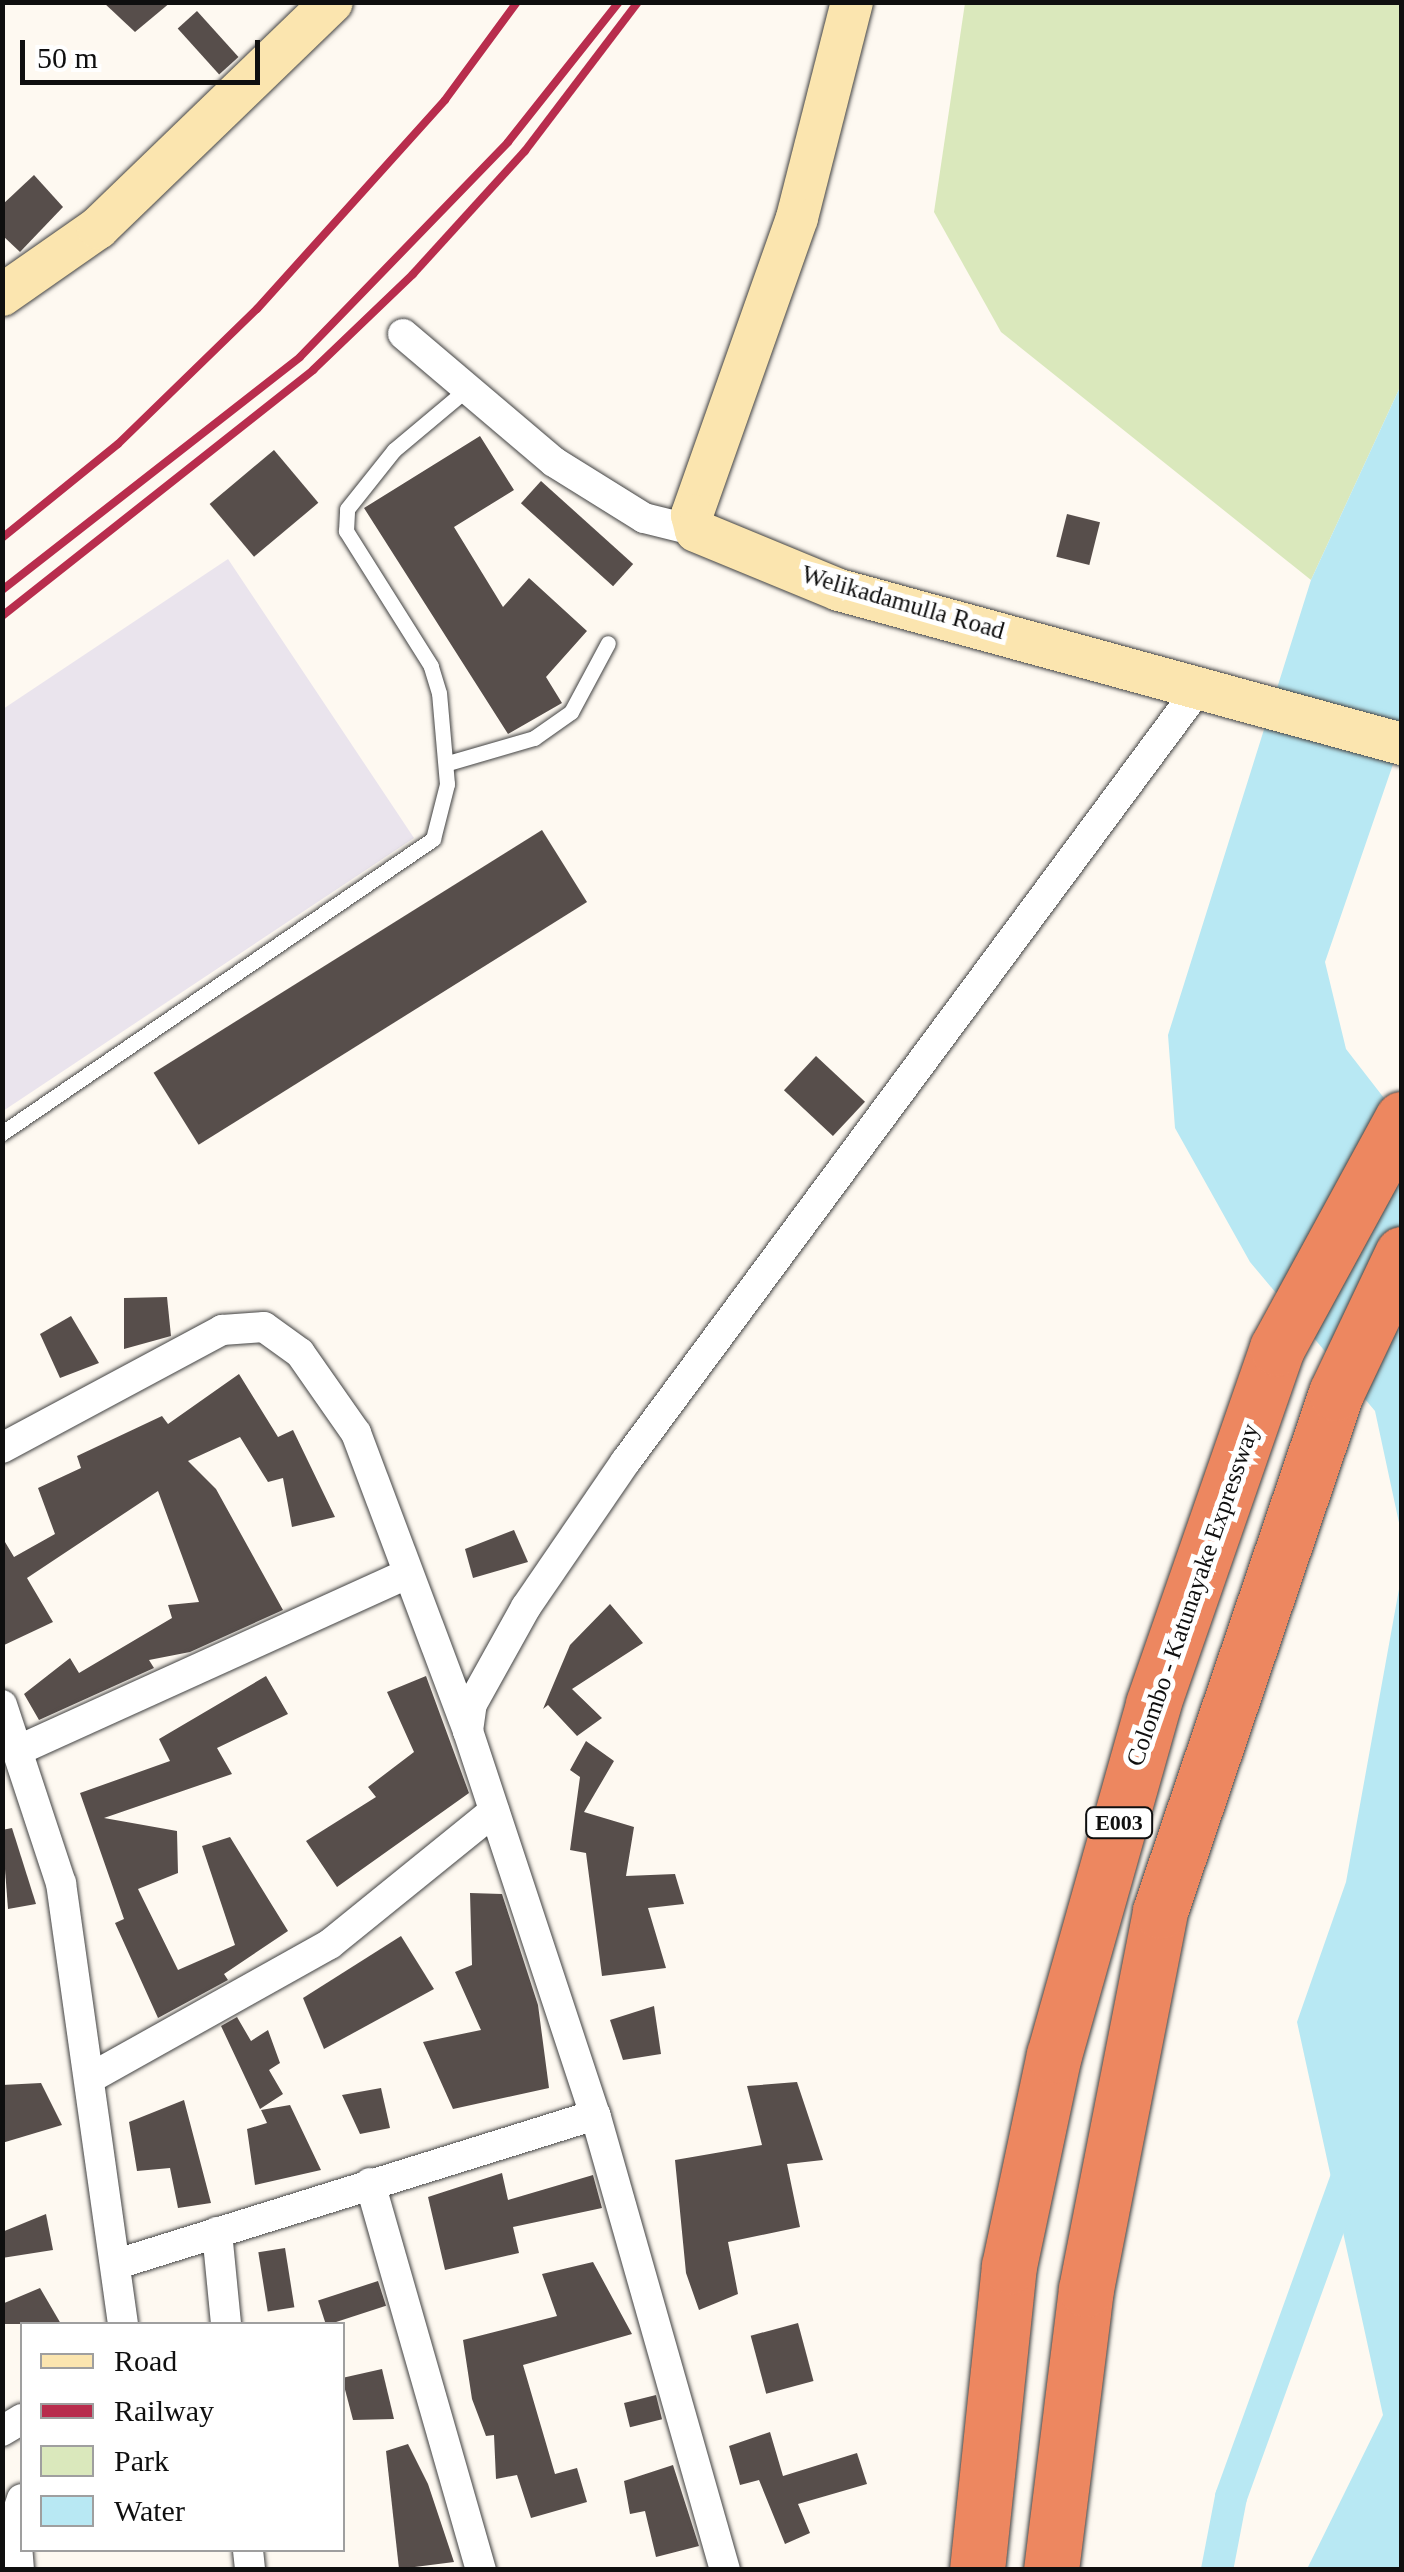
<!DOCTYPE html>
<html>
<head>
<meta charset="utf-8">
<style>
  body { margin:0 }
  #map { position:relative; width:1404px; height:2572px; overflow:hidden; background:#fef9f1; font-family:"Times New Roman",serif }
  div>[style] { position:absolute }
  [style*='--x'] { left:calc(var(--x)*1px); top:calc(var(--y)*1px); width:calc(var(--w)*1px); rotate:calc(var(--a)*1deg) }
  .industrial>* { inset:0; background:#eae4ed }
  .green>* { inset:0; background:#dae8bc }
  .water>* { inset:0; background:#b8e8f3 }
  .canal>* { height:32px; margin:-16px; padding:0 16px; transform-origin:16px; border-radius:16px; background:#b8e8f3 }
  .building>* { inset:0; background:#574e4b; transform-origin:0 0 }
  .roads { filter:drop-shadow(0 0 2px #424242) drop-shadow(0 0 2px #424242) }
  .lane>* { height:15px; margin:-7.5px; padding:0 7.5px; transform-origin:7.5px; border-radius:7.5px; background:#fff }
  .street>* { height:30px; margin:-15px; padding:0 15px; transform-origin:15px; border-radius:15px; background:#fff }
  .secondary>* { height:42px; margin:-21px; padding:0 21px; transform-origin:21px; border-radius:21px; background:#fbe5af }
  .highway>* { height:55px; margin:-27.5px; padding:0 27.5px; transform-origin:27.5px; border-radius:27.5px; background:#ed8760 }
  .rail>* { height:8px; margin:-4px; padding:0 4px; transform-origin:4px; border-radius:4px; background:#b82d4d }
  span { translate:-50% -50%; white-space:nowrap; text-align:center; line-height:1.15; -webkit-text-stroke:10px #fff; paint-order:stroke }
  .shield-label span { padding:2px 8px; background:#fff; border:2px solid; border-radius:8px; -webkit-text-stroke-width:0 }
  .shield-label { font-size:22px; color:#0f0f0f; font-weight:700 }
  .street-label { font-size:25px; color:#0f0f0f }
  .frame { position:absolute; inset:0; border:5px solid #0f0f0f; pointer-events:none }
  .legend { position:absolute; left:20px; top:2322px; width:325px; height:230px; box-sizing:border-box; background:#fff; border:2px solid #9f9f9f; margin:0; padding:12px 18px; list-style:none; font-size:30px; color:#0f0f0f }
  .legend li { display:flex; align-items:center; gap:20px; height:50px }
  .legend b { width:50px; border:2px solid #9f9f9f }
  .scale { position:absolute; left:20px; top:40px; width:240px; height:45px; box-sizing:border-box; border:5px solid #0f0f0f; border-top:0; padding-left:12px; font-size:30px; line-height:35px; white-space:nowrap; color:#0f0f0f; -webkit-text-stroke:8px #fff; paint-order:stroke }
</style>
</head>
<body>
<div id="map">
  <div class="industrial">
    <div style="clip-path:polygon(228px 559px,414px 838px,3px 1111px,3px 709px)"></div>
  </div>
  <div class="green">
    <div style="clip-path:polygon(965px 3px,1401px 3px,1401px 385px,1311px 580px,1001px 332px,934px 212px)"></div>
  </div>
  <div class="water">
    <div style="clip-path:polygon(1401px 385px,1401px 741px,1325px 962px,1346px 1049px,1401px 1120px,1401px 1532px,1375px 1411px,1250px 1262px,1175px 1128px,1168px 1035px,1311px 580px)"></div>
    <div style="clip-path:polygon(1401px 1578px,1401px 2569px,1307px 2569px,1383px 2415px,1297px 2022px,1346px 1882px)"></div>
  </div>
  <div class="canal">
    <div style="--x:1217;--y:2570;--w:74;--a:-79.1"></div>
    <div style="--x:1231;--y:2497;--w:356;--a:-70.1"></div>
  </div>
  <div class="building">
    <div style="clip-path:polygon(103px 2px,171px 2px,135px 32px)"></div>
    <div style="left:197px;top:11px;width:62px;height:26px;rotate:48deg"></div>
    <div style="clip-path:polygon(34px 175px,63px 207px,20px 252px,2px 235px,2px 205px)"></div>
    <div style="clip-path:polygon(480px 436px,514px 490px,454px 527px,503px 607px,529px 578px,587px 631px,546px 677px,562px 703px,508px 734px,364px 508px)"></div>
    <div style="left:274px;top:450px;width:69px;height:84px;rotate:50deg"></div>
    <div style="left:541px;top:481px;width:124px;height:30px;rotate:42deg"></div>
    <div style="left:1067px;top:514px;width:34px;height:44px;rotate:14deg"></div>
    <div style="left:542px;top:830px;width:85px;height:458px;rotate:58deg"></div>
    <div style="left:816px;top:1056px;width:67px;height:47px;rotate:43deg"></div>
    <div style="clip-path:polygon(167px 1297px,171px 1336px,124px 1349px,124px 1298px)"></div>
    <div style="clip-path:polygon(71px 1316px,99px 1363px,60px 1378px,40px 1334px)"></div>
    <div style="clip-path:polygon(239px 1374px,278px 1437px,293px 1430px,335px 1517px,292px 1527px,283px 1478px,268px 1482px,240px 1437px,188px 1461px,216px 1489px,283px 1610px,190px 1652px,149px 1660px,154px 1668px,39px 1720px,24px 1694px,70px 1658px,79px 1673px,172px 1618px,168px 1605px,199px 1602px,158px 1491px,27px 1578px,53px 1622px,2px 1646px,2px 1537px,14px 1557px,55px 1534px,38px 1488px,81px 1468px,77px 1456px,162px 1416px,168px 1424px)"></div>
    <div style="clip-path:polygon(514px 1530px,528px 1562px,473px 1578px,465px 1549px)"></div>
    <div style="clip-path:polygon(610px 1604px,643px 1643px,572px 1689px,602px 1718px,577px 1736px,548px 1705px,543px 1709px,570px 1645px)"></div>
    <div style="clip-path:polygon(266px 1676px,288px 1714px,217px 1748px,232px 1774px,104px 1818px,177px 1831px,178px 1873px,138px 1889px,178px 1970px,235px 1945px,202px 1846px,230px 1837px,288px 1931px,224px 1974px,228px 1980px,158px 2018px,115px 1923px,124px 1919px,80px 1793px,170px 1761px,159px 1739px)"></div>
    <div style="clip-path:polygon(426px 1676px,469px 1793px,337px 1887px,306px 1841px,376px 1797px,368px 1787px,414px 1752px,387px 1692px)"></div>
    <div style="clip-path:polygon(586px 1741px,614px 1761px,584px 1812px,634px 1827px,626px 1876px,675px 1874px,684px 1904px,648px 1908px,666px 1968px,602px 1976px,586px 1853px,570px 1850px,580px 1777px,570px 1770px)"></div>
    <div style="clip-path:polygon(12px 1828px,36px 1904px,8px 1909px,2px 1830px)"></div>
    <div style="clip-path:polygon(470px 1893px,502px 1894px,538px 2005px,549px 2088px,453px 2109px,423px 2042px,481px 2030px,455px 1972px,472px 1965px)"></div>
    <div style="clip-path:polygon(401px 1936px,434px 1989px,324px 2049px,303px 1998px)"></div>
    <div style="clip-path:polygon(654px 2006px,661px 2054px,623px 2060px,610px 2020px)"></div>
    <div style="clip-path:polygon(237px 2017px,251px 2041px,268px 2030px,280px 2063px,269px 2070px,283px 2094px,260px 2109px,221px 2026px)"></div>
    <div style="clip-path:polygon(797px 2082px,823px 2160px,787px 2164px,800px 2227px,728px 2242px,738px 2294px,699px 2310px,686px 2273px,675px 2160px,762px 2145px,747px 2086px)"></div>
    <div style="clip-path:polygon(41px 2083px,62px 2125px,2px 2143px,2px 2085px)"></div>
    <div style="clip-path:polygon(381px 2088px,390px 2128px,360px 2134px,342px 2095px)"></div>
    <div style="clip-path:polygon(184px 2100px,211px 2203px,178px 2208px,170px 2168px,137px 2171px,129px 2122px)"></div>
    <div style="clip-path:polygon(290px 2105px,321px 2170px,255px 2185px,247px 2129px,267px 2123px,261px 2110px)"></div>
    <div style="clip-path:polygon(502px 2173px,508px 2200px,593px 2175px,602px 2208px,513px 2227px,519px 2253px,445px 2270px,428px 2197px)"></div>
    <div style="clip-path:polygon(46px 2214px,53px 2250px,2px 2258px,2px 2232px)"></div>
    <div style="left:285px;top:2248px;width:60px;height:27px;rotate:81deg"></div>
    <div style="clip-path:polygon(593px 2262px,632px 2334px,523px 2365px,555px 2474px,577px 2468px,587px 2502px,531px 2518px,517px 2475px,496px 2479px,494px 2435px,486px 2436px,472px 2399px,463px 2340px,557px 2316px,542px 2274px)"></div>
    <div style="left:378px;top:2281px;width:26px;height:63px;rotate:72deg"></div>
    <div style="clip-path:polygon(40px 2288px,61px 2324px,2px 2324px,2px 2304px)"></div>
    <div style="left:798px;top:2323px;width:60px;height:49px;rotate:75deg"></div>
    <div style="clip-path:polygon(382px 2369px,394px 2419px,353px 2420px,342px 2378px)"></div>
    <div style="left:656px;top:2395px;width:25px;height:33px;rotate:76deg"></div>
    <div style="clip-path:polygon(770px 2432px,783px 2476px,857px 2453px,867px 2484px,798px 2504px,810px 2533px,785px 2544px,759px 2480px,740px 2485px,729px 2446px)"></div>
    <div style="clip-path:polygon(408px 2444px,428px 2484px,454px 2562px,399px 2569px,386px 2451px)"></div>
    <div style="clip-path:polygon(673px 2465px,699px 2546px,656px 2557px,645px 2511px,630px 2514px,624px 2481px)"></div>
  </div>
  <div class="roads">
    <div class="lane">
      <div style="--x:448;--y:763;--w:90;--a:-16.2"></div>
      <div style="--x:534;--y:738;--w:45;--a:-35.1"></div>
      <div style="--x:571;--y:712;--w:78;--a:-61.8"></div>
      <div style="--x:2;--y:1133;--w:522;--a:-34.3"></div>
      <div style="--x:433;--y:839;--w:57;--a:-75.7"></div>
      <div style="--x:447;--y:784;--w:91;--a:-95"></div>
      <div style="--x:439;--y:693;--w:28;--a:-107"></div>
      <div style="--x:431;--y:666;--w:160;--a:-122.2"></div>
      <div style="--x:346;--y:531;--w:22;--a:-87"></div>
      <div style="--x:347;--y:509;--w:75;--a:-51.5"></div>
      <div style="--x:394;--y:450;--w:97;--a:-40"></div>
    </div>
    <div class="street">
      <div style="--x:403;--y:334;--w:198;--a:40.3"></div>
      <div style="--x:554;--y:462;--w:106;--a:31.9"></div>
      <div style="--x:644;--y:518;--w:54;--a:14"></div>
      <div style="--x:2;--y:1448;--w:250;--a:-28.2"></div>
      <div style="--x:222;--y:1330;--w:42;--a:-4.1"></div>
      <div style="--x:264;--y:1327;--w:44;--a:35.8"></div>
      <div style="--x:300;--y:1353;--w:98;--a:55"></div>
      <div style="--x:356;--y:1433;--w:318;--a:69.4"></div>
      <div style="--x:2;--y:1705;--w:188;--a:71.7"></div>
      <div style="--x:61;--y:1883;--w:445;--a:82"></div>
      <div style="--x:19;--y:1750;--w:424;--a:-24.4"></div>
      <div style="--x:92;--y:2077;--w:273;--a:-29.2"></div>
      <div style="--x:330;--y:1944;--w:211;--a:-39"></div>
      <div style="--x:370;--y:2183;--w:403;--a:74"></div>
      <div style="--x:217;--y:2232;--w:92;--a:84.4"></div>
      <div style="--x:117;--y:2264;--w:501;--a:-17.31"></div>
      <div style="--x:2;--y:2431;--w:23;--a:-31"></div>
      <div style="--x:248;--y:2550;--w:20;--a:84"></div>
      <div style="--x:19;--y:2570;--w:50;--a:-94.6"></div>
      <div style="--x:15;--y:2520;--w:22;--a:-72"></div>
      <div style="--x:725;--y:2570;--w:473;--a:-105.9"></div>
      <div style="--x:595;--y:2115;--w:404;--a:-108.3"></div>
      <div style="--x:468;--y:1731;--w:27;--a:-82"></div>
      <div style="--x:472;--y:1704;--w:111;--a:-60.9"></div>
      <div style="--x:526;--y:1607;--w:177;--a:-55.6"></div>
      <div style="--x:626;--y:1461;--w:961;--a:-53.46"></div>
    </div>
    <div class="secondary">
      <div style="--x:852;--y:2;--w:223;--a:104.3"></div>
      <div style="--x:797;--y:218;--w:315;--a:109.5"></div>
      <div style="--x:692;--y:515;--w:16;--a:76"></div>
      <div style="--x:696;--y:531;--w:155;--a:22.4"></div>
      <div style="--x:839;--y:590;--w:584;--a:15.3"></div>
      <div style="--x:2;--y:295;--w:117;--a:-34.9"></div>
      <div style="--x:98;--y:228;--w:325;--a:-44"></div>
    </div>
    <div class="highway">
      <div style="--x:977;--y:2570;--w:306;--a:-84"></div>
      <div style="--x:1009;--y:2266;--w:216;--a:-78"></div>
      <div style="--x:1054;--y:2055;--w:365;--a:-74.2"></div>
      <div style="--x:1153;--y:1704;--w:377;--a:-70.8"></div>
      <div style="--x:1277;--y:1348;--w:261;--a:-61.4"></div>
      <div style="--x:1051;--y:2570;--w:283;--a:-82.9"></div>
      <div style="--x:1086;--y:2289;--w:385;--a:-78.9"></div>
      <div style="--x:1160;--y:1911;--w:547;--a:-71.23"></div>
      <div style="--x:1336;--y:1393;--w:154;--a:-64.6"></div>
    </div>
  </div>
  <div class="rail">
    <div style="--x:2;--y:538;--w:149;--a:-39"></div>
    <div style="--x:118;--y:444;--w:194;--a:-44.2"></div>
    <div style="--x:257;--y:309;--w:281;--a:-48"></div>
    <div style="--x:445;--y:100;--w:122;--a:-53.7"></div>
    <div style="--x:2;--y:590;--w:378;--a:-38"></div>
    <div style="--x:300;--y:357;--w:299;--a:-45.9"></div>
    <div style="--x:508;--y:142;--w:179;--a:-51.6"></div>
    <div style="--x:2;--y:616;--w:397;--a:-38.3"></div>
    <div style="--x:313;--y:370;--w:139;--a:-43.8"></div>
    <div style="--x:413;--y:274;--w:166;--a:-47.7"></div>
    <div style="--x:525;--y:151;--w:187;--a:-52.8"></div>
  </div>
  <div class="shield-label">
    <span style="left:1119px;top:1823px">E003</span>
  </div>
  <div class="street-label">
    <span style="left:903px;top:603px;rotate:16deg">Welikadamulla Road</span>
    <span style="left:1193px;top:1595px;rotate:-71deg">Colombo - Katunayake Expressway</span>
  </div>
  <div class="frame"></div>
  <ul class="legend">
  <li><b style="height:12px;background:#fbe5af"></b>Road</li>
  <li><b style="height:12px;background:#b82d4d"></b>Railway</li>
  <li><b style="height:28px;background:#dae8bc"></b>Park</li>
  <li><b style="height:28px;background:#b8e8f3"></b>Water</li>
  </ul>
  <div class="scale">50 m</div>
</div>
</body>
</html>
